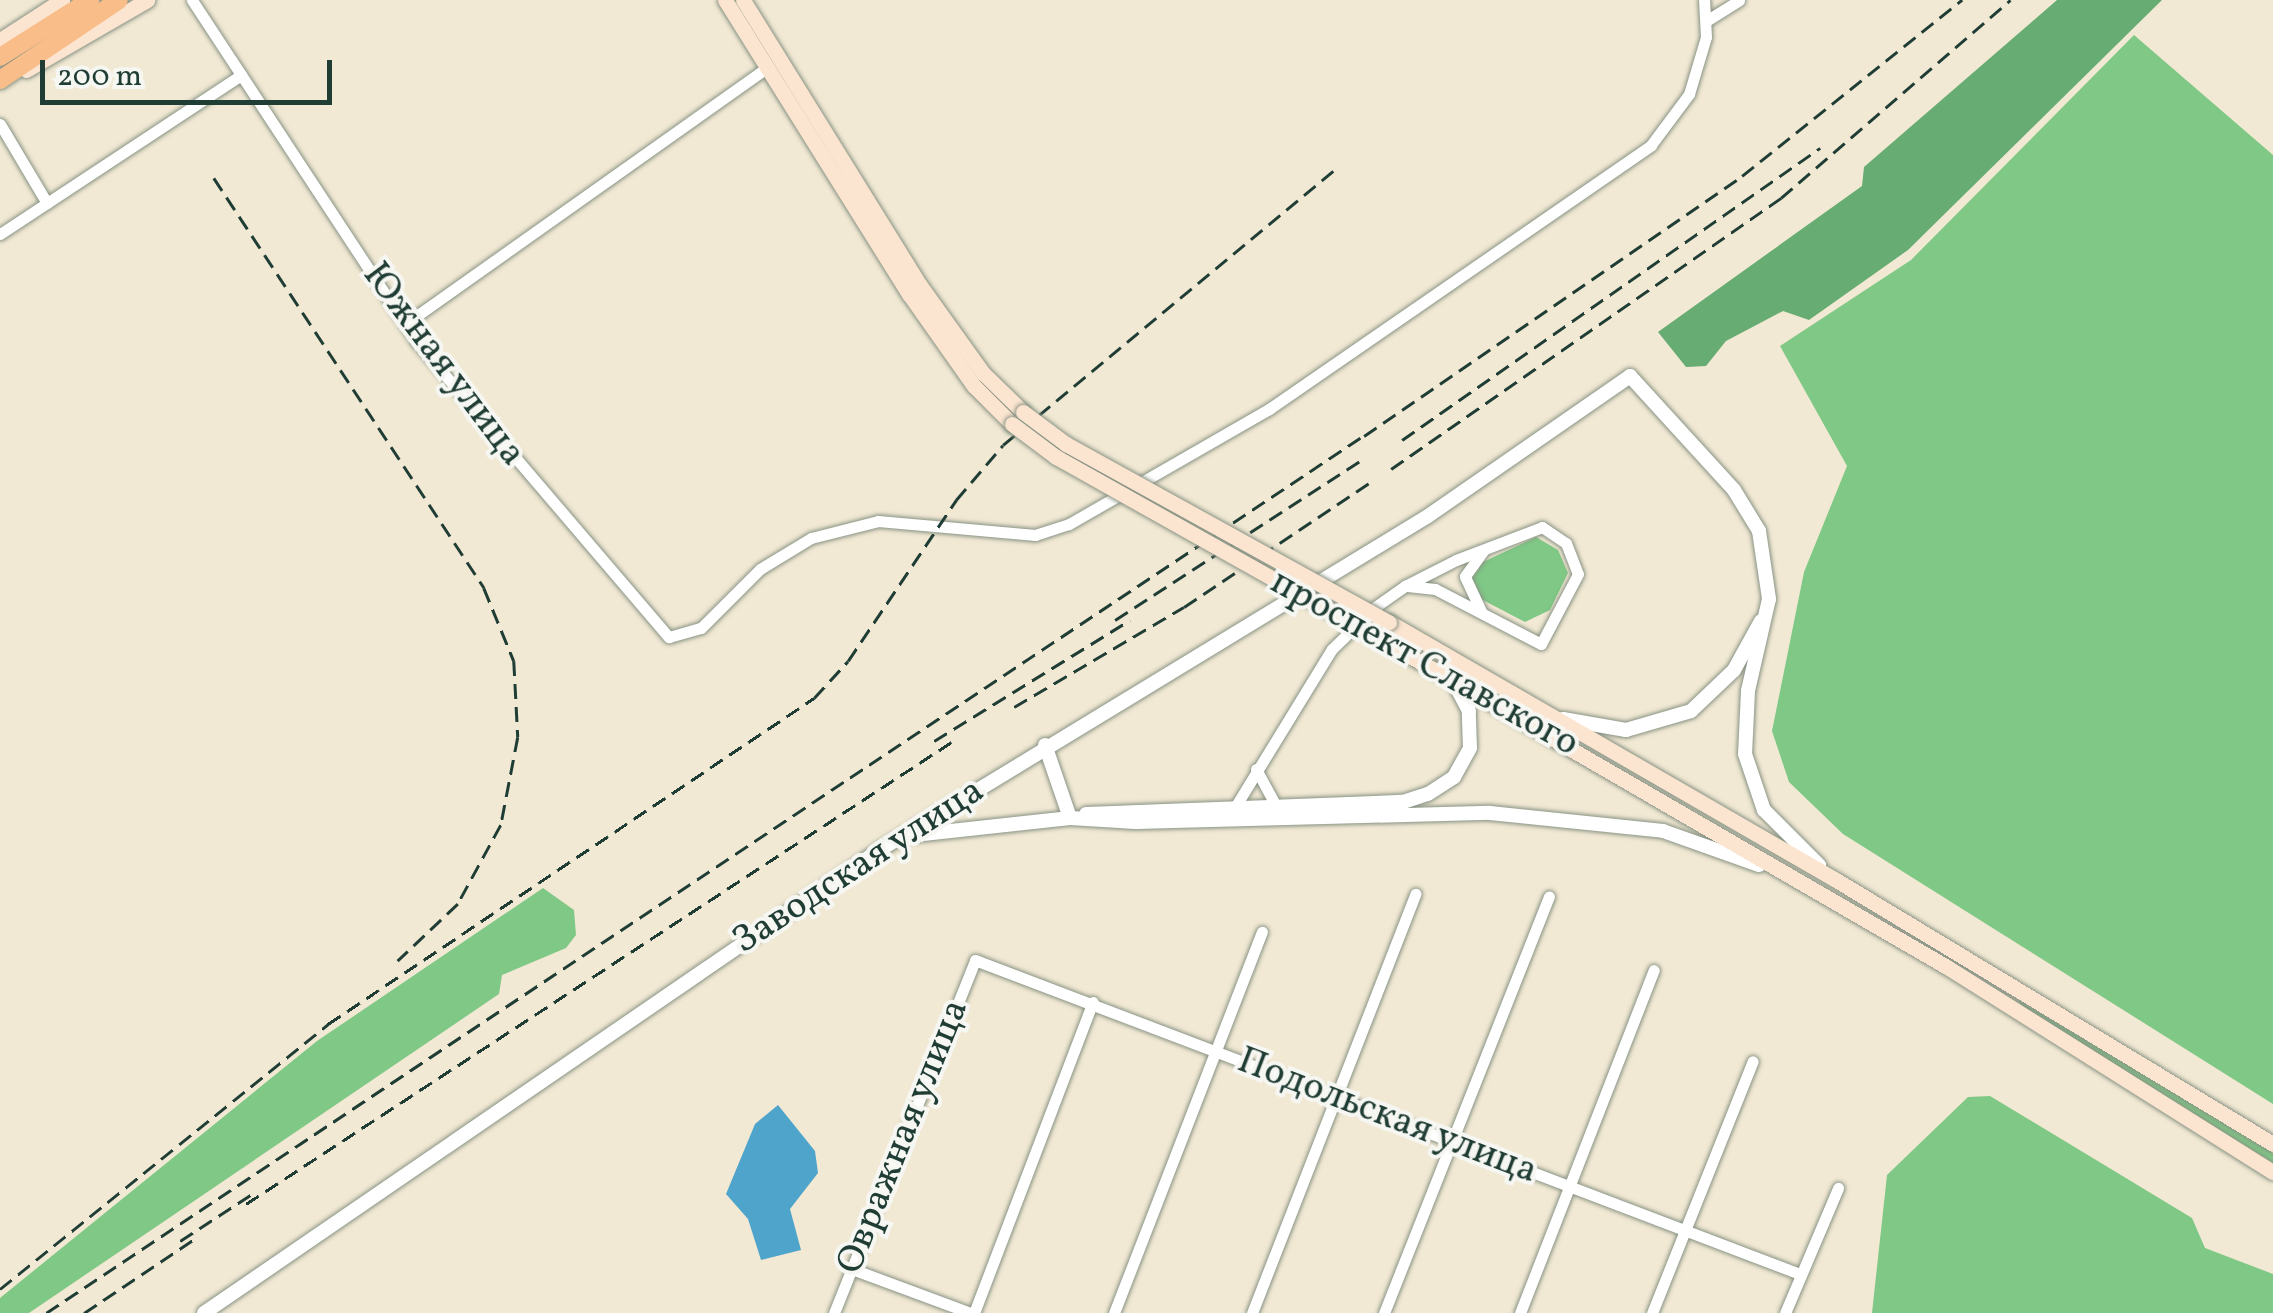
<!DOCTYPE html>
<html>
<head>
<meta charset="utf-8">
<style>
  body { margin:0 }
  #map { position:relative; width:2273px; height:1313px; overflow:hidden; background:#f2e9d4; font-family:Vollkorn,serif }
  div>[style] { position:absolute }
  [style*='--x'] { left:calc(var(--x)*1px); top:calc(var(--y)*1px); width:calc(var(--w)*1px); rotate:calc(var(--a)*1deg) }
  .green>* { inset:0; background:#7fc885 }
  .forest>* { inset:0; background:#67ac72 }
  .water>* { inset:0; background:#4fa4cb }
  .roads { filter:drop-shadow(0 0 2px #889384) drop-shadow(0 0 2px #889384) }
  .minor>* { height:11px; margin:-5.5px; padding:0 5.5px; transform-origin:5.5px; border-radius:5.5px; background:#fff }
  .tertiary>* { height:14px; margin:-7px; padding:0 7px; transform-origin:7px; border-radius:7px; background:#fff }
  .secondary>* { height:15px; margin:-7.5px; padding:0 7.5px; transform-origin:7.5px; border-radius:7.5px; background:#fce5d0 }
  .primary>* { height:18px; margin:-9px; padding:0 9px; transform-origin:9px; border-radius:9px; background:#f8bd89 }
  .rail>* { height:2.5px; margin-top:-1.25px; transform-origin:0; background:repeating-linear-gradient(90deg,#1f3d34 0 15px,transparent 0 23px) }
  .bridges { filter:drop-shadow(0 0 2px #889384) drop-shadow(0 0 2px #889384) }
  .secondary-bridge>* { height:15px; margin:-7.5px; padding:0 7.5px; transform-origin:7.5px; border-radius:7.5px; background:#fce5d0 }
  span { translate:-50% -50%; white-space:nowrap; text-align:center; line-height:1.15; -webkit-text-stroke:8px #f6f6f2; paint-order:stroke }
  .street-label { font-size:38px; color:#1f3d34 }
  .scale { position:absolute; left:40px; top:60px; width:292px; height:45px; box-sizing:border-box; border:5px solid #1f3d34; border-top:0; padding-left:12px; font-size:30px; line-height:35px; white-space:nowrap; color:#1f3d34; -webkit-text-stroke:8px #f6f6f2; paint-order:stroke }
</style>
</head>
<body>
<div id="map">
  <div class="green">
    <div style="clip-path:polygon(2134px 35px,2273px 155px,2273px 1104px,1843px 834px,1789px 782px,1772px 731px,1804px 572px,1847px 466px,1780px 346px,1911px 260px)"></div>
    <div style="clip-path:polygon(1536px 537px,1558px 550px,1568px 573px,1550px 610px,1525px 622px,1479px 598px,1471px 580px,1483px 562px)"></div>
    <div style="clip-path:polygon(543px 888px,574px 910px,576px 935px,566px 948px,502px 975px,499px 994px,29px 1313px,0 1313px,0 1298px,317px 1041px)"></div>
    <div style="clip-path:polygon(2016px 999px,2273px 1149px,2273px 1163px,2028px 1011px)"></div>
    <div style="clip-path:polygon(1990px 1096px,2192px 1218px,2205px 1248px,2273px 1274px,2273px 1313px,1872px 1313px,1887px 1175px,1968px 1097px)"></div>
  </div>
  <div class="forest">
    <div style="clip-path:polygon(2057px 0,2162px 0,1908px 250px,1809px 320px,1783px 311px,1726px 341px,1706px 366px,1686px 367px,1658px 332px,1862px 186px,1864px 167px)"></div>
  </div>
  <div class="water">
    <div style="clip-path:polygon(778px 1105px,815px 1151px,818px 1173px,790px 1209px,801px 1250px,761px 1260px,748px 1219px,726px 1194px,755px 1124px)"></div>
  </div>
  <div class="roads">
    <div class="minor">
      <div style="--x:192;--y:0;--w:407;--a:56.7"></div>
      <div style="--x:415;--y:340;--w:391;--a:49.5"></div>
      <div style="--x:669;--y:637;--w:33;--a:-16"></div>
      <div style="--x:701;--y:628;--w:83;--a:-45"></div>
      <div style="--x:760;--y:569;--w:60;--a:-31.3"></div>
      <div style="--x:811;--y:538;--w:69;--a:-14.2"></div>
      <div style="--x:878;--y:521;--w:158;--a:5.1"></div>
      <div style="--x:1035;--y:535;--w:36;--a:-18"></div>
      <div style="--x:1069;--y:524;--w:231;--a:-29.9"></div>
      <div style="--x:1269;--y:409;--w:464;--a:-34.6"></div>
      <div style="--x:1651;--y:145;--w:64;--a:-53.3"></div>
      <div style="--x:1689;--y:94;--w:59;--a:-73.4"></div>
      <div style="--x:1706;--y:37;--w:37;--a:-93"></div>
      <div style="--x:1706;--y:21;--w:39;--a:-32"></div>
      <div style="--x:0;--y:124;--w:92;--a:59.3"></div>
      <div style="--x:0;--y:234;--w:289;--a:-33.4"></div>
      <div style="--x:405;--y:324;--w:443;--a:-35.3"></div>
      <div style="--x:1481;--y:611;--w:38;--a:-115"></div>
      <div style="--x:1465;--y:576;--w:32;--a:-54"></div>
      <div style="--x:1256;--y:769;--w:42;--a:61.6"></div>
      <div style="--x:1232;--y:812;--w:191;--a:-58.5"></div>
      <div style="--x:1332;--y:649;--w:60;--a:-44.3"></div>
      <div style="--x:1375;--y:607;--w:37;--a:-35"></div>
      <div style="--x:1405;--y:586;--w:57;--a:-27"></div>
      <div style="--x:1456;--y:560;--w:92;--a:-21"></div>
      <div style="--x:1542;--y:527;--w:29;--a:34"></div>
      <div style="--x:1566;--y:543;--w:33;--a:69"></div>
      <div style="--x:1578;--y:574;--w:79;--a:117.9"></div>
      <div style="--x:1541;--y:644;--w:119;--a:-152.6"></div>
      <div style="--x:1435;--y:589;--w:30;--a:-174"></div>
      <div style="--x:852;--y:1269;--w:126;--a:20.4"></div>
      <div style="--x:834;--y:1313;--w:380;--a:-68.2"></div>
      <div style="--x:975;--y:960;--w:883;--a:20.84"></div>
      <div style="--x:974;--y:1313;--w:333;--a:-69.1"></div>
      <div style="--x:1114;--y:1313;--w:409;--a:-68.8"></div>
      <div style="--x:1252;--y:1313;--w:450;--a:-68.7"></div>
      <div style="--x:1384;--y:1313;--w:448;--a:-68.4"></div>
      <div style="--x:1520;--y:1313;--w:368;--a:-68.7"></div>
      <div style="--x:1652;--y:1313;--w:271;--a:-68.2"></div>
      <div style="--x:1785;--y:1313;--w:136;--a:-67"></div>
    </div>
    <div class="tertiary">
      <div style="--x:1563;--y:719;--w:64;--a:9.9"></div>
      <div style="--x:1626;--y:730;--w:68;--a:-16.3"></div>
      <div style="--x:1691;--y:711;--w:59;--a:-43.6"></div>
      <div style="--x:1734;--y:670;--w:56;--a:-61.1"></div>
      <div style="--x:1045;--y:745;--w:77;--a:71.1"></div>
      <div style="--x:1086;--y:814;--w:317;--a:-2.2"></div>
      <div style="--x:1403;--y:802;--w:26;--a:-18"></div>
      <div style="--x:1428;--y:794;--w:31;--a:-33"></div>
      <div style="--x:1454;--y:777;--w:33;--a:-61"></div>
      <div style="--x:1470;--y:748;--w:37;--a:-92"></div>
      <div style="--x:1469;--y:711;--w:32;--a:-118"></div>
      <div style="--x:914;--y:835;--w:157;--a:-6.2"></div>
      <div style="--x:1070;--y:818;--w:66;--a:3.5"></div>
      <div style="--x:1136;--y:822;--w:354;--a:-1.5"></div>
      <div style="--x:1490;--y:813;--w:174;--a:5.9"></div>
      <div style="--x:1663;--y:831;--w:102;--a:19.5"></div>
      <div style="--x:204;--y:1313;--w:821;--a:-34.43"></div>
      <div style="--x:881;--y:849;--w:640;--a:-31.33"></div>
      <div style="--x:1428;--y:516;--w:246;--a:-34.7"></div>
      <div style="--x:1630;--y:376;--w:154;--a:47.6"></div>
      <div style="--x:1734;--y:490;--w:48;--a:58.6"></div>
      <div style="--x:1759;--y:531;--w:69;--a:81.6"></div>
      <div style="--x:1769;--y:599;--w:94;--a:102.9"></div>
      <div style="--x:1748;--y:691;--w:63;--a:92.7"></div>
      <div style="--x:1745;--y:754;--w:59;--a:71.3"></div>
      <div style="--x:1764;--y:810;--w:78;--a:45"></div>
    </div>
    <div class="secondary">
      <div style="--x:725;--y:0;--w:347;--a:58"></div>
      <div style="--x:909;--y:294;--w:113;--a:54.8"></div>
      <div style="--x:974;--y:386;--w:54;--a:45"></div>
      <div style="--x:743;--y:0;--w:334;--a:58.2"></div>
      <div style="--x:919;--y:284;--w:110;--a:54.3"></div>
      <div style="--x:983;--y:373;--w:56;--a:44.3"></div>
      <div style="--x:0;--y:40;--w:74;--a:-32.8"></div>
      <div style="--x:26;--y:70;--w:140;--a:-30"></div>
      <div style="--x:1389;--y:622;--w:516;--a:29.99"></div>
      <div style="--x:1836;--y:880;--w:511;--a:31.14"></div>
      <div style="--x:1379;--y:638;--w:656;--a:30.08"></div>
      <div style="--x:1947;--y:967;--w:385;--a:32.2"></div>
    </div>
    <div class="primary">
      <div style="--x:0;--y:57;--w:107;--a:-32.3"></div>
      <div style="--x:0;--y:80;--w:143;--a:-33.9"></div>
    </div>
  </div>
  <div class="rail">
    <div style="--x:214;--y:178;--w:491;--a:56.6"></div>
    <div style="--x:484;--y:588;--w:79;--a:67.7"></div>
    <div style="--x:514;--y:661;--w:76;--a:87"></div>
    <div style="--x:518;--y:737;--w:90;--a:100.9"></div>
    <div style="--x:501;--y:825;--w:90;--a:118.6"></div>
    <div style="--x:458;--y:904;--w:83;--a:136.5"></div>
    <div style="--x:1364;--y:436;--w:459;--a:-34.5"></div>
    <div style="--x:1742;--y:176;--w:282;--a:-38.7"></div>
    <div style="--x:1402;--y:440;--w:510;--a:-34.94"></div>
    <div style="--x:1391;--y:469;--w:475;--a:-34.8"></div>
    <div style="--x:1781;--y:198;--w:303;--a:-40.8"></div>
    <div style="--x:1115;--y:620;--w:292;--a:-33"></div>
    <div style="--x:1014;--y:707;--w:197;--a:-30.5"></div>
    <div style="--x:1184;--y:607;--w:229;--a:-33.8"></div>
    <div style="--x:934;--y:741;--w:230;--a:-31.7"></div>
    <div style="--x:246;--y:1204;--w:845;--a:-33.22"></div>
    <div style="--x:180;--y:1241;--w:90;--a:-33.2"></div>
    <div style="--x:0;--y:1289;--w:422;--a:-38.9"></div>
    <div style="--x:328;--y:1024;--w:585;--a:-33.85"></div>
    <div style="--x:814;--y:698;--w:50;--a:-47.4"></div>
    <div style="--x:848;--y:661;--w:194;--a:-56.1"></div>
    <div style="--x:956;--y:500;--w:72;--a:-49.5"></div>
    <div style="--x:1003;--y:445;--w:433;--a:-39.7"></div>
    <div style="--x:46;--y:1313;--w:1579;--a:-33.66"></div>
    <div style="--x:84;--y:1313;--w:135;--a:-33.8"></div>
  </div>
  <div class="bridges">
    <div class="secondary-bridge">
      <div style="--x:1023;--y:412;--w:54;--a:36.7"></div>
      <div style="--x:1066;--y:444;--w:369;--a:28.9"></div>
      <div style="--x:1012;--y:424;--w:55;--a:36.9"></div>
      <div style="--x:1056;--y:457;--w:370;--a:29.3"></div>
    </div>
  </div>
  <div class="street-label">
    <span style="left:443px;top:365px;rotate:53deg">Южная улица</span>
    <span style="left:1424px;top:664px;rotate:29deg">проспект Славского</span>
    <span style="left:859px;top:867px;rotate:-33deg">Заводская улица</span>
    <span style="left:1387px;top:1117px;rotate:21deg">Подольская улица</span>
    <span style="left:904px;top:1137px;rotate:-68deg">Овражная улица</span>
  </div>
  <div class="scale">200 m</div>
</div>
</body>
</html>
